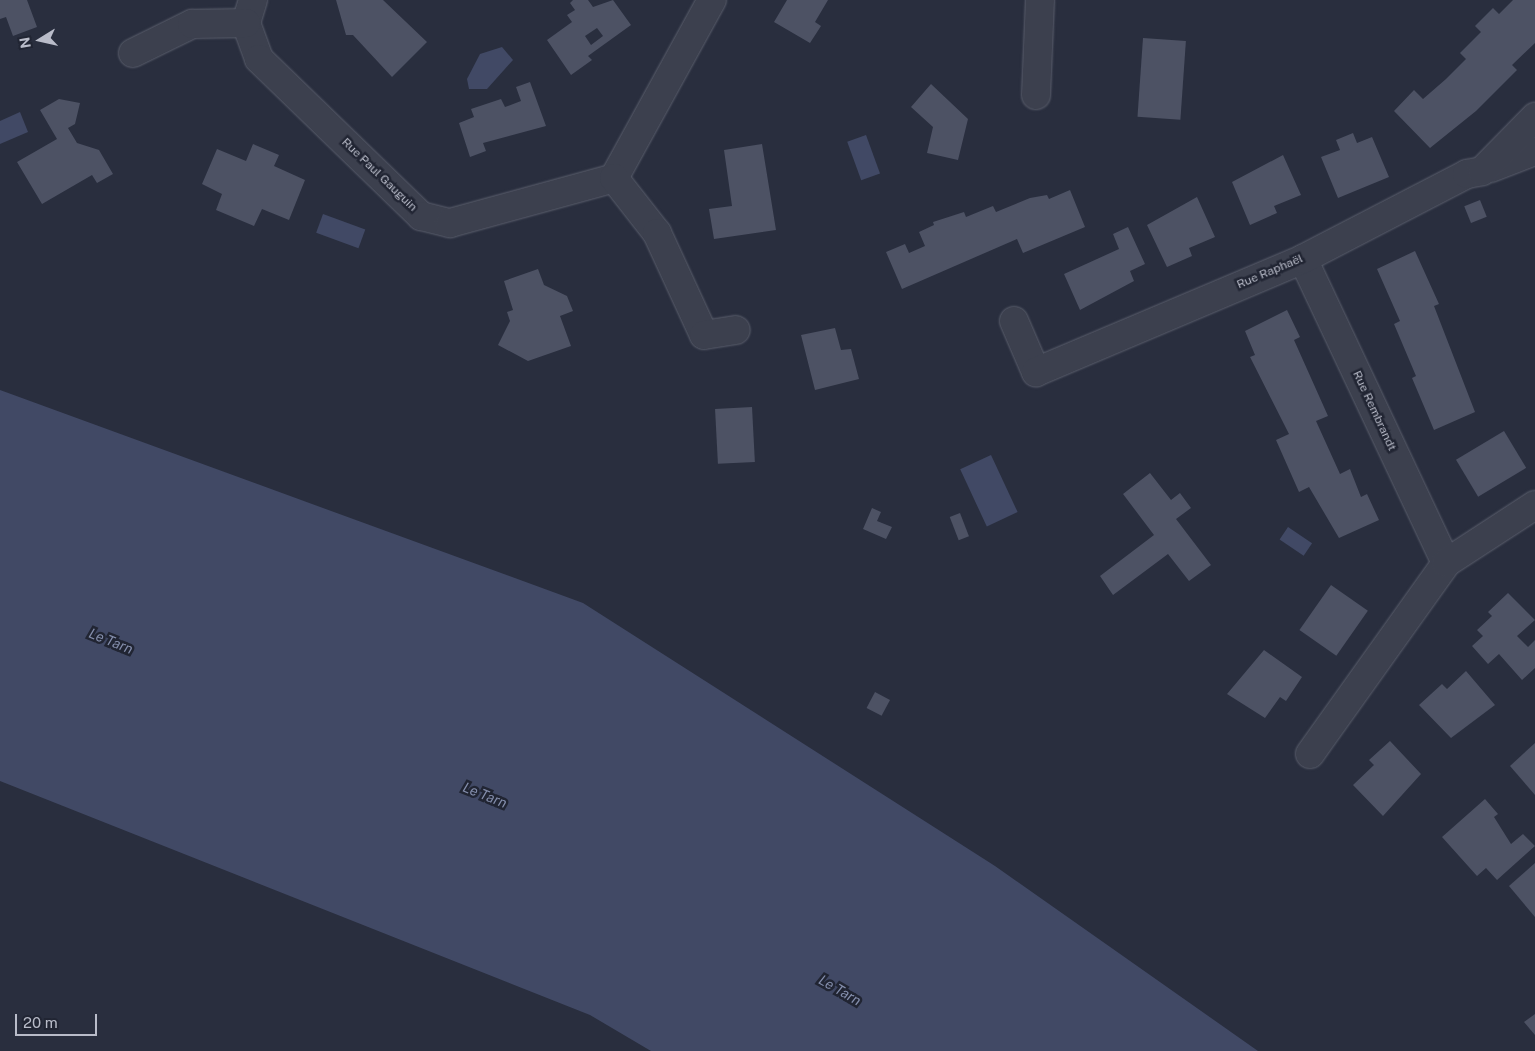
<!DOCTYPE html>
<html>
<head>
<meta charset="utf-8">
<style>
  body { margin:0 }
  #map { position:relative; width:1535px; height:1051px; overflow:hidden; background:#292e3e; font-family:"Public Sans",sans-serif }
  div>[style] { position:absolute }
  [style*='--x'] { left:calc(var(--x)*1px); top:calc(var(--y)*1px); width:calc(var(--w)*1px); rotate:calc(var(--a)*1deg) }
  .water>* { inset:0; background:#414965; transform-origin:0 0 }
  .building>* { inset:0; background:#4d5264; transform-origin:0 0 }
  .roads { filter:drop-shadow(0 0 1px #5a5e6c) drop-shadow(0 0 1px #5a5e6c) }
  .minor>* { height:28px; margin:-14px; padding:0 14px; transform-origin:14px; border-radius:14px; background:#3c404e }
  span { translate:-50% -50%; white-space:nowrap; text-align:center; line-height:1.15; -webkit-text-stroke:5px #212533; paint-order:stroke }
  .street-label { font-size:12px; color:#b9bcc9 }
  .water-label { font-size:14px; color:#848eac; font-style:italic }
  .north { position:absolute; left:15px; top:15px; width:50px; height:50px; -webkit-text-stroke:4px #212533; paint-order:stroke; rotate:260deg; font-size:14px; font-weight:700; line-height:20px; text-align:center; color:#b9bcc9 }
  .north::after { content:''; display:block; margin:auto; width:18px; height:22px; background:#b9bcc9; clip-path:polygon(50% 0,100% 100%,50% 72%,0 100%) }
  .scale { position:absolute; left:15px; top:1014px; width:82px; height:22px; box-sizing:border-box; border:2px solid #b9bcc9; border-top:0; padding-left:6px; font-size:15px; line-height:18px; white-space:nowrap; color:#b9bcc9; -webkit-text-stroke:4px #212533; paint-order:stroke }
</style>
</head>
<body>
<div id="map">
  <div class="water">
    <div style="clip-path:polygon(502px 47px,513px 60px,487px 89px,469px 89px,467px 79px,480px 54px)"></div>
    <div style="clip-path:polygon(20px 112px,28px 132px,0 144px,0 121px)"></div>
    <div style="left:866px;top:135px;width:41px;height:20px;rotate:70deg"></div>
    <div style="left:323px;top:214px;width:45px;height:20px;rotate:20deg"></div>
    <div style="clip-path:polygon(0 390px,583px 603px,995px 866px,1258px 1051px,651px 1051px,590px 1015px,0 781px)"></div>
    <div style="left:991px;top:455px;width:63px;height:34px;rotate:65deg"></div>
    <div style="left:1288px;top:527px;width:29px;height:15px;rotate:34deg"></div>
  </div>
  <div class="building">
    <div style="clip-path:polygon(0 0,27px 0,37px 27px,13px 36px,6px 17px,0 19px)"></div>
    <div style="clip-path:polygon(336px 0,383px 0,427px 42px,392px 77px,353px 35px,346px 35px)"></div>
    <div style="clip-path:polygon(evenodd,573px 0,588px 0,593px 7px,613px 0,631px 25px,588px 56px,592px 60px,571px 75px,547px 40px,572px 22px,567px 15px,575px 10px,570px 3px,573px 0,597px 28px,603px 36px,591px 45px,585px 36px,597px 28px)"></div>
    <div style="clip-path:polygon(787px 0,828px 0,815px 22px,821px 26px,810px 43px,774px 22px)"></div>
    <div style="clip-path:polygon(1513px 0,1535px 0,1535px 43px,1512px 65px,1517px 70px,1476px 111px,1430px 148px,1394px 111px,1414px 90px,1423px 99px,1446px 79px,1466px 59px,1460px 53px,1481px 32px,1475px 26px,1493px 8px,1499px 14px)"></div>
    <div style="left:1143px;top:38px;width:43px;height:79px;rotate:4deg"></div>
    <div style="clip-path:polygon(530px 82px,546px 126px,483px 143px,486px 151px,470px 157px,459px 123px,474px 117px,471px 109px,501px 99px,505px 107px,521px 101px,516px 87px)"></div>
    <div style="clip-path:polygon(931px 84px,968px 119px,958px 160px,927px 153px,933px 127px,911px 107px)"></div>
    <div style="clip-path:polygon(59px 99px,80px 103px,75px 124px,68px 128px,77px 143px,99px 150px,113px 174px,97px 183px,92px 175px,42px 204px,17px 162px,57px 139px,40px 110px)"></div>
    <div style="clip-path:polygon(1353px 133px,1357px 143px,1372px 137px,1389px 177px,1338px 198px,1321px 157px,1340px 150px,1336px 140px)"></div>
    <div style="clip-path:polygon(253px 144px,279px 155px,274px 166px,305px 180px,289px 220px,262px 209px,254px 226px,216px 210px,222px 194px,202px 184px,217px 149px,246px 161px)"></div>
    <div style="clip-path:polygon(762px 144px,776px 230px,714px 239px,709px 209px,732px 206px,724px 150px)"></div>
    <div style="clip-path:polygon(1283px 155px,1301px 195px,1274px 206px,1277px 213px,1250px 225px,1232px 182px)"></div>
    <div style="clip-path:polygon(1070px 190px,1085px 227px,1023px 253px,1017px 239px,902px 289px,886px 252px,905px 244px,909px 253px,925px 246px,919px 232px,934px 225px,933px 222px,964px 212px,966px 217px,993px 206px,996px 212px,1030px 198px,1047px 195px,1049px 199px)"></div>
    <div style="clip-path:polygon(1197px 197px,1215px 237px,1189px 248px,1192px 256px,1167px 267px,1147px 225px)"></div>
    <div style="left:1480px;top:200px;width:18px;height:17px;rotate:68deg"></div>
    <div style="clip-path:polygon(1128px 227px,1145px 264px,1130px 271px,1134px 281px,1080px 310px,1064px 274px,1119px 249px,1113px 234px)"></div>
    <div style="clip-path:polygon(1415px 251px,1439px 304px,1434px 306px,1475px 412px,1434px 430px,1412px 378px,1416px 376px,1394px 324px,1400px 321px,1377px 269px)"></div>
    <div style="clip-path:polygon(538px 269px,544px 285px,567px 296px,573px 311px,560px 316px,571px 346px,528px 361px,498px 345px,510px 321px,507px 312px,513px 310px,504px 281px)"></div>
    <div style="clip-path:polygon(1287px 310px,1300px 337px,1294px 340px,1328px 416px,1316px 421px,1340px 474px,1350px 469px,1361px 497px,1367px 494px,1379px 520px,1339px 538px,1309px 487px,1299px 492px,1276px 440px,1289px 434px,1250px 357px,1255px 355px,1245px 331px)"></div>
    <div style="clip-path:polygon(835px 328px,841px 350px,851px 349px,859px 379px,815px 390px,801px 335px)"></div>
    <div style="left:752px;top:407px;width:55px;height:37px;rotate:87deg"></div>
    <div style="left:1504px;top:431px;width:43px;height:56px;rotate:59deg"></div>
    <div style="clip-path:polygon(1150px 473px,1171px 500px,1180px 493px,1191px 508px,1176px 519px,1211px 565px,1189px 581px,1168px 554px,1113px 595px,1100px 576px,1154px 535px,1123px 494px)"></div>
    <div style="clip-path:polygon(872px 508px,881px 512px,877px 521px,892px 527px,886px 539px,863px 529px)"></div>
    <div style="left:960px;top:513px;width:25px;height:11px;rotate:69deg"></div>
    <div style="left:1331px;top:585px;width:45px;height:55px;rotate:35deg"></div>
    <div style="clip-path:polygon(1508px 593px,1535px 620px,1517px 636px,1528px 647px,1535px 640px,1535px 668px,1522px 680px,1499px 654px,1488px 664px,1472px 646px,1483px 636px,1477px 630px,1492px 616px,1488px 612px)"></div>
    <div style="clip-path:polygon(1264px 650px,1302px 677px,1286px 701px,1280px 697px,1265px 718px,1227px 694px)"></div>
    <div style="clip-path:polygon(1466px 671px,1495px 705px,1451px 738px,1419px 705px,1442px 684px,1447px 689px)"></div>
    <div style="left:875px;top:692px;width:17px;height:18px;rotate:28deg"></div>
    <div style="clip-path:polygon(1390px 741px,1421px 774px,1383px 816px,1353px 785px,1374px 765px,1369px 760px)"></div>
    <div style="clip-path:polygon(1535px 743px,1535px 795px,1510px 766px)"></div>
    <div style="clip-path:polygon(1485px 799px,1498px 814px,1494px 817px,1511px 844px,1523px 834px,1535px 846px,1497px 880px,1486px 868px,1477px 876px,1442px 837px)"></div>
    <div style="clip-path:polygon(1535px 863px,1535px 917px,1509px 886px)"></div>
    <div style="clip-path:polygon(1535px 1014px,1535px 1035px,1524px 1022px)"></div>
  </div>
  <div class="roads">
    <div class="minor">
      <div style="--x:253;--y:0;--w:24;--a:107"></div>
      <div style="--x:246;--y:23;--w:38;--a:70"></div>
      <div style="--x:259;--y:59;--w:226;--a:44.1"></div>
      <div style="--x:421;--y:216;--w:30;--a:14"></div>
      <div style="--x:450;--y:223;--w:170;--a:-15.3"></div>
      <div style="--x:614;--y:178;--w:203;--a:-61.2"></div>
      <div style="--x:133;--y:53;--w:66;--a:-26.2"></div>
      <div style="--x:192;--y:24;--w:54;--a:-1.1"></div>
      <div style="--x:1036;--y:95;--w:95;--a:-87.6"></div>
      <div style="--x:1491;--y:168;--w:47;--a:-21.1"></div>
      <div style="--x:614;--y:178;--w:70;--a:52"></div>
      <div style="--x:657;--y:233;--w:112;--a:65.3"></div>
      <div style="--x:704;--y:335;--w:32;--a:-9"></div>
      <div style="--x:1303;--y:259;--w:336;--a:64.8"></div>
      <div style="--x:1014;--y:321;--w:56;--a:66.7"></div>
      <div style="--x:1036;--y:372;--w:290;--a:-22.9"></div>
      <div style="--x:1303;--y:259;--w:185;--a:-27.4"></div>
      <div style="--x:1467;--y:174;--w:15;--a:-11"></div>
      <div style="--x:1482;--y:171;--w:76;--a:-45.5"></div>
      <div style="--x:1310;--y:754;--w:234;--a:-54.5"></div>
      <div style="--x:1446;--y:563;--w:106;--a:-33.1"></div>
    </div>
  </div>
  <div class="street-label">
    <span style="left:379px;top:175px;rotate:44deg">Rue Paul Gauguin</span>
    <span style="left:1270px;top:272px;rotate:-23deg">Rue Raphaël</span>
    <span style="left:1374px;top:411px;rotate:65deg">Rue Rembrandt</span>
  </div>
  <div class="water-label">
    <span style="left:111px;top:641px;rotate:22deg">Le Tarn</span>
    <span style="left:485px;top:795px;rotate:22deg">Le Tarn</span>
    <span style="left:840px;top:990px;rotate:30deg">Le Tarn</span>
  </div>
  <div class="north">N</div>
  <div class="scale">20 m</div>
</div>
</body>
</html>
